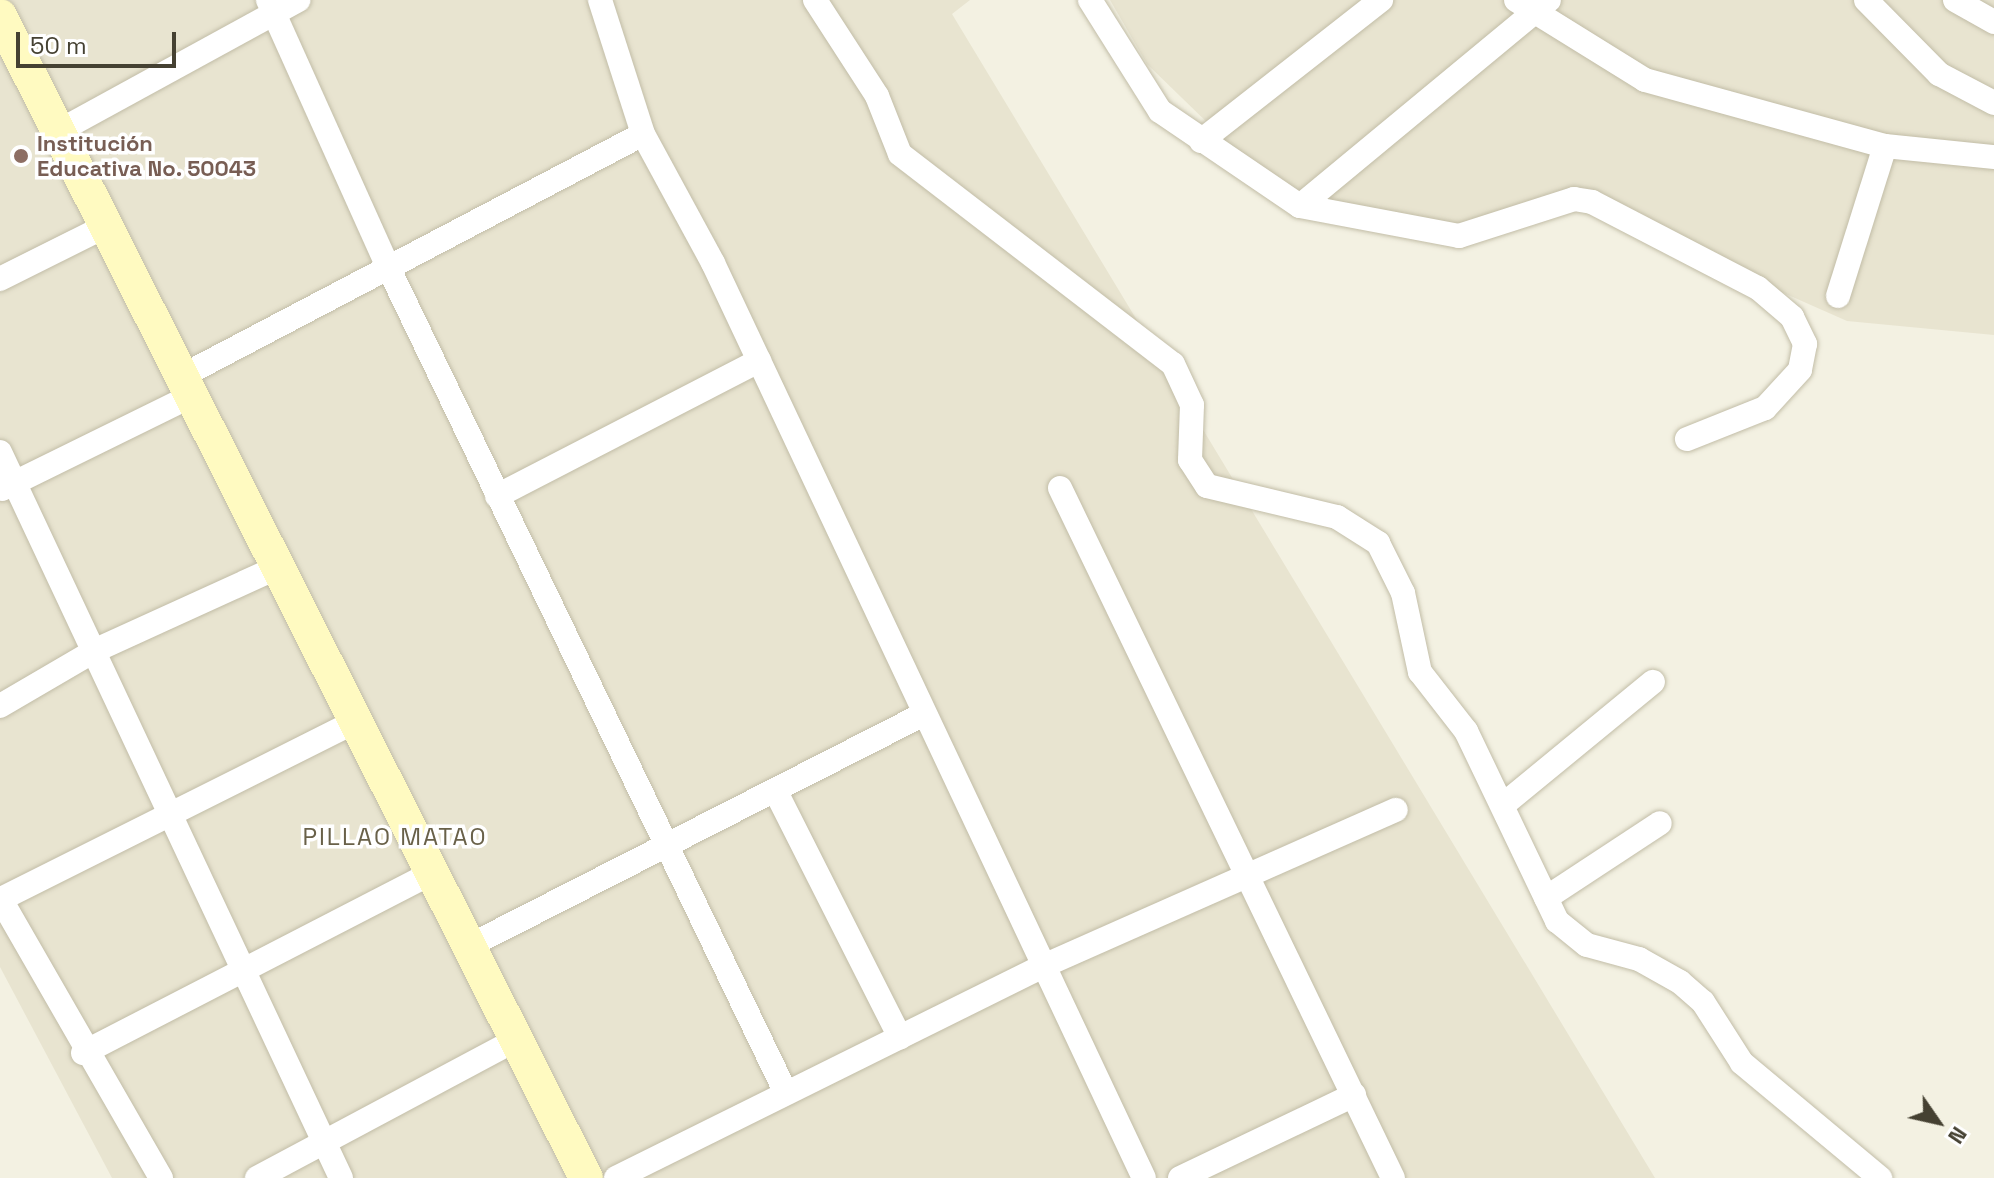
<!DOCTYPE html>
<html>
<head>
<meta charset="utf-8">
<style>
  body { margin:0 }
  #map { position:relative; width:1994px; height:1178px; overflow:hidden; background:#f3f1e2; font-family:"Space Grotesk",sans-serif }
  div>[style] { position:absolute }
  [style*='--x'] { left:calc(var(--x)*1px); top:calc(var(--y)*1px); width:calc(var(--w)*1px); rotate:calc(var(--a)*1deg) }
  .residential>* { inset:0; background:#e8e4d0 }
  .roads { filter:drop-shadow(0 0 2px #c2bda7) drop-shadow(0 0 2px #c2bda7) }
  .street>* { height:24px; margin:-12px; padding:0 12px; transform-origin:12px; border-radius:12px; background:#fff }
  .secondary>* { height:34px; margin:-17px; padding:0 17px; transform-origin:17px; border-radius:17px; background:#fffac1 }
  .dots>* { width:22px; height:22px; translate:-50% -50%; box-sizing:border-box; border:4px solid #fff; border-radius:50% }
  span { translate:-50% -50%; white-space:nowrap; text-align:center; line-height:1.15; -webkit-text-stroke:7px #fff; paint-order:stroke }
  .education-label { font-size:22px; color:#785e54; font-weight:700 }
  .left { translate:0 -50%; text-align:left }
  .neighbourhood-label { font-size:24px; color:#696149; letter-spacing:2px }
  .north { position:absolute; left:1898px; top:1082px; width:80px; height:80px; -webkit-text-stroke:6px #fff; paint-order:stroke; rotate:124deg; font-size:22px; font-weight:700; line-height:32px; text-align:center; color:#454132 }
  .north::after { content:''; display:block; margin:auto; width:28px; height:36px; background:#454132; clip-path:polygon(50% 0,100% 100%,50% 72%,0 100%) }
  .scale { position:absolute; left:16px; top:32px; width:160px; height:36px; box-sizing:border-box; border:4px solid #454132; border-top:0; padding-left:10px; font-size:24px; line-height:28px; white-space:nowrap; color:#454132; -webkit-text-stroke:6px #fff; paint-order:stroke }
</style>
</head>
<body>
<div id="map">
  <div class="residential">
    <div style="clip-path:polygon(0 0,970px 0,952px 14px,1655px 1178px,112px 1178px,0 967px)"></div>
    <div style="clip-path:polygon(1110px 0,1994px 0,1994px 335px,1847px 321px,1579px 203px,1448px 245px,1286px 199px,1242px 167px,1216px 131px,1147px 64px)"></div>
  </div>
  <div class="roads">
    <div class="street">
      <div style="--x:268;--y:0;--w:297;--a:65.8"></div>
      <div style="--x:390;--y:271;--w:912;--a:64.28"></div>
      <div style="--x:600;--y:0;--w:141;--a:72.2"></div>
      <div style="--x:643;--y:134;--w:147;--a:61.5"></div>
      <div style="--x:713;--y:263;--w:1011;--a:64.78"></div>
      <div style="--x:815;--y:0;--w:114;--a:57.1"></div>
      <div style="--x:877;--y:96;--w:62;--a:68.4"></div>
      <div style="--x:900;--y:154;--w:344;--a:37.6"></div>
      <div style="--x:1173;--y:364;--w:45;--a:65.1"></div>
      <div style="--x:1192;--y:405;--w:55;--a:92.1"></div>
      <div style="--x:1190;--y:460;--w:31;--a:57"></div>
      <div style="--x:1207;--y:486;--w:134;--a:13.4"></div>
      <div style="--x:1337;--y:517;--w:49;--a:32.4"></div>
      <div style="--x:1378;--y:543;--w:56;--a:63.4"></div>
      <div style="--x:1403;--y:593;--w:81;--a:77.9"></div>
      <div style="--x:1420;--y:672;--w:75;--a:52.1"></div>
      <div style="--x:1466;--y:731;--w:211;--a:64.4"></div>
      <div style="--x:1557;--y:921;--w:38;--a:39"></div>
      <div style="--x:1587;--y:945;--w:54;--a:15.1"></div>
      <div style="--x:1639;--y:959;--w:47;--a:29.3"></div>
      <div style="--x:1680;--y:982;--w:30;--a:41"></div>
      <div style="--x:1703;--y:1002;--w:72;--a:57.4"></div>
      <div style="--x:1742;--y:1063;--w:180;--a:39.8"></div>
      <div style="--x:1090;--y:0;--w:131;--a:57.8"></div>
      <div style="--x:1160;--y:111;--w:169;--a:34.2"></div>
      <div style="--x:1300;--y:206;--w:162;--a:10.7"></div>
      <div style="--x:1459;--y:236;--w:121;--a:-17.8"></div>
      <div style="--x:1574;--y:199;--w:18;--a:9"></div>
      <div style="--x:1592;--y:202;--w:187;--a:27.4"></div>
      <div style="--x:1758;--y:288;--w:45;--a:40.5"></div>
      <div style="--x:1792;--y:317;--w:30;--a:64"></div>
      <div style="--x:1805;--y:344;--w:26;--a:101"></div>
      <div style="--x:1800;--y:370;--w:52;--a:132.6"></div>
      <div style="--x:1765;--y:408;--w:84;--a:158.3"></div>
      <div style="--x:1516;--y:0;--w:152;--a:31.8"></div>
      <div style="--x:1645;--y:80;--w:249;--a:15.4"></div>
      <div style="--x:1885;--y:146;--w:110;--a:5.8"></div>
      <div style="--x:1866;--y:0;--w:104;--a:45.4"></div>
      <div style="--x:1939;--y:74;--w:62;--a:27.8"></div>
      <div style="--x:1955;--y:0;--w:45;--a:29.4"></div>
      <div style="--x:59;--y:131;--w:273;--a:-28.7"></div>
      <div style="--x:1201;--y:141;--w:229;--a:-38.1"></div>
      <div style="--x:1300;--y:206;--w:323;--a:-39.6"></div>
      <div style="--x:0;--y:279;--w:121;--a:-26.6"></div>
      <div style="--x:1838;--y:296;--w:157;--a:-72.6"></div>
      <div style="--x:184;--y:375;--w:518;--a:-27.7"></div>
      <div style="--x:0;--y:452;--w:802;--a:64.84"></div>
      <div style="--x:1060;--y:488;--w:766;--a:64.24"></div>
      <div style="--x:2;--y:489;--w:213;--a:-26.2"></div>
      <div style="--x:497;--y:496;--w:295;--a:-27.3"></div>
      <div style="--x:0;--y:706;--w:111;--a:-30.3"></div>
      <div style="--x:96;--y:650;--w:200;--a:-24.5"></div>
      <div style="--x:776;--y:792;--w:275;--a:63.2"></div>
      <div style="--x:1503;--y:805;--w:194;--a:-39.4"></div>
      <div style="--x:0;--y:898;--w:323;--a:60.1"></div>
      <div style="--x:1546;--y:898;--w:136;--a:-33.3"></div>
      <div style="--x:1;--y:899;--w:394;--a:-26.6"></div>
      <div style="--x:469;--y:946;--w:508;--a:-27.02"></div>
      <div style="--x:83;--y:1053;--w:390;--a:-27.3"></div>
      <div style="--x:257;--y:1178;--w:289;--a:-28.1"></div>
      <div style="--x:616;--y:1178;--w:474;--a:-26.4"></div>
      <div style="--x:1041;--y:967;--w:388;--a:-23.9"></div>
      <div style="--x:1180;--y:1178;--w:193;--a:-25.5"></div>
    </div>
    <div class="secondary">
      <div style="--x:0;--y:16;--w:1301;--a:63.24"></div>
    </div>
  </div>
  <div class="dots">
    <div style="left:21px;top:156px;background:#8d6e63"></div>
  </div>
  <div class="education-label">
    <span class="left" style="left:37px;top:156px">Institución<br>Educativa No. 50043</span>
  </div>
  <div class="neighbourhood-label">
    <span style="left:395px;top:837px">PILLAO MATAO</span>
  </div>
  <div class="north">N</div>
  <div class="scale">50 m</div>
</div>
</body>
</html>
